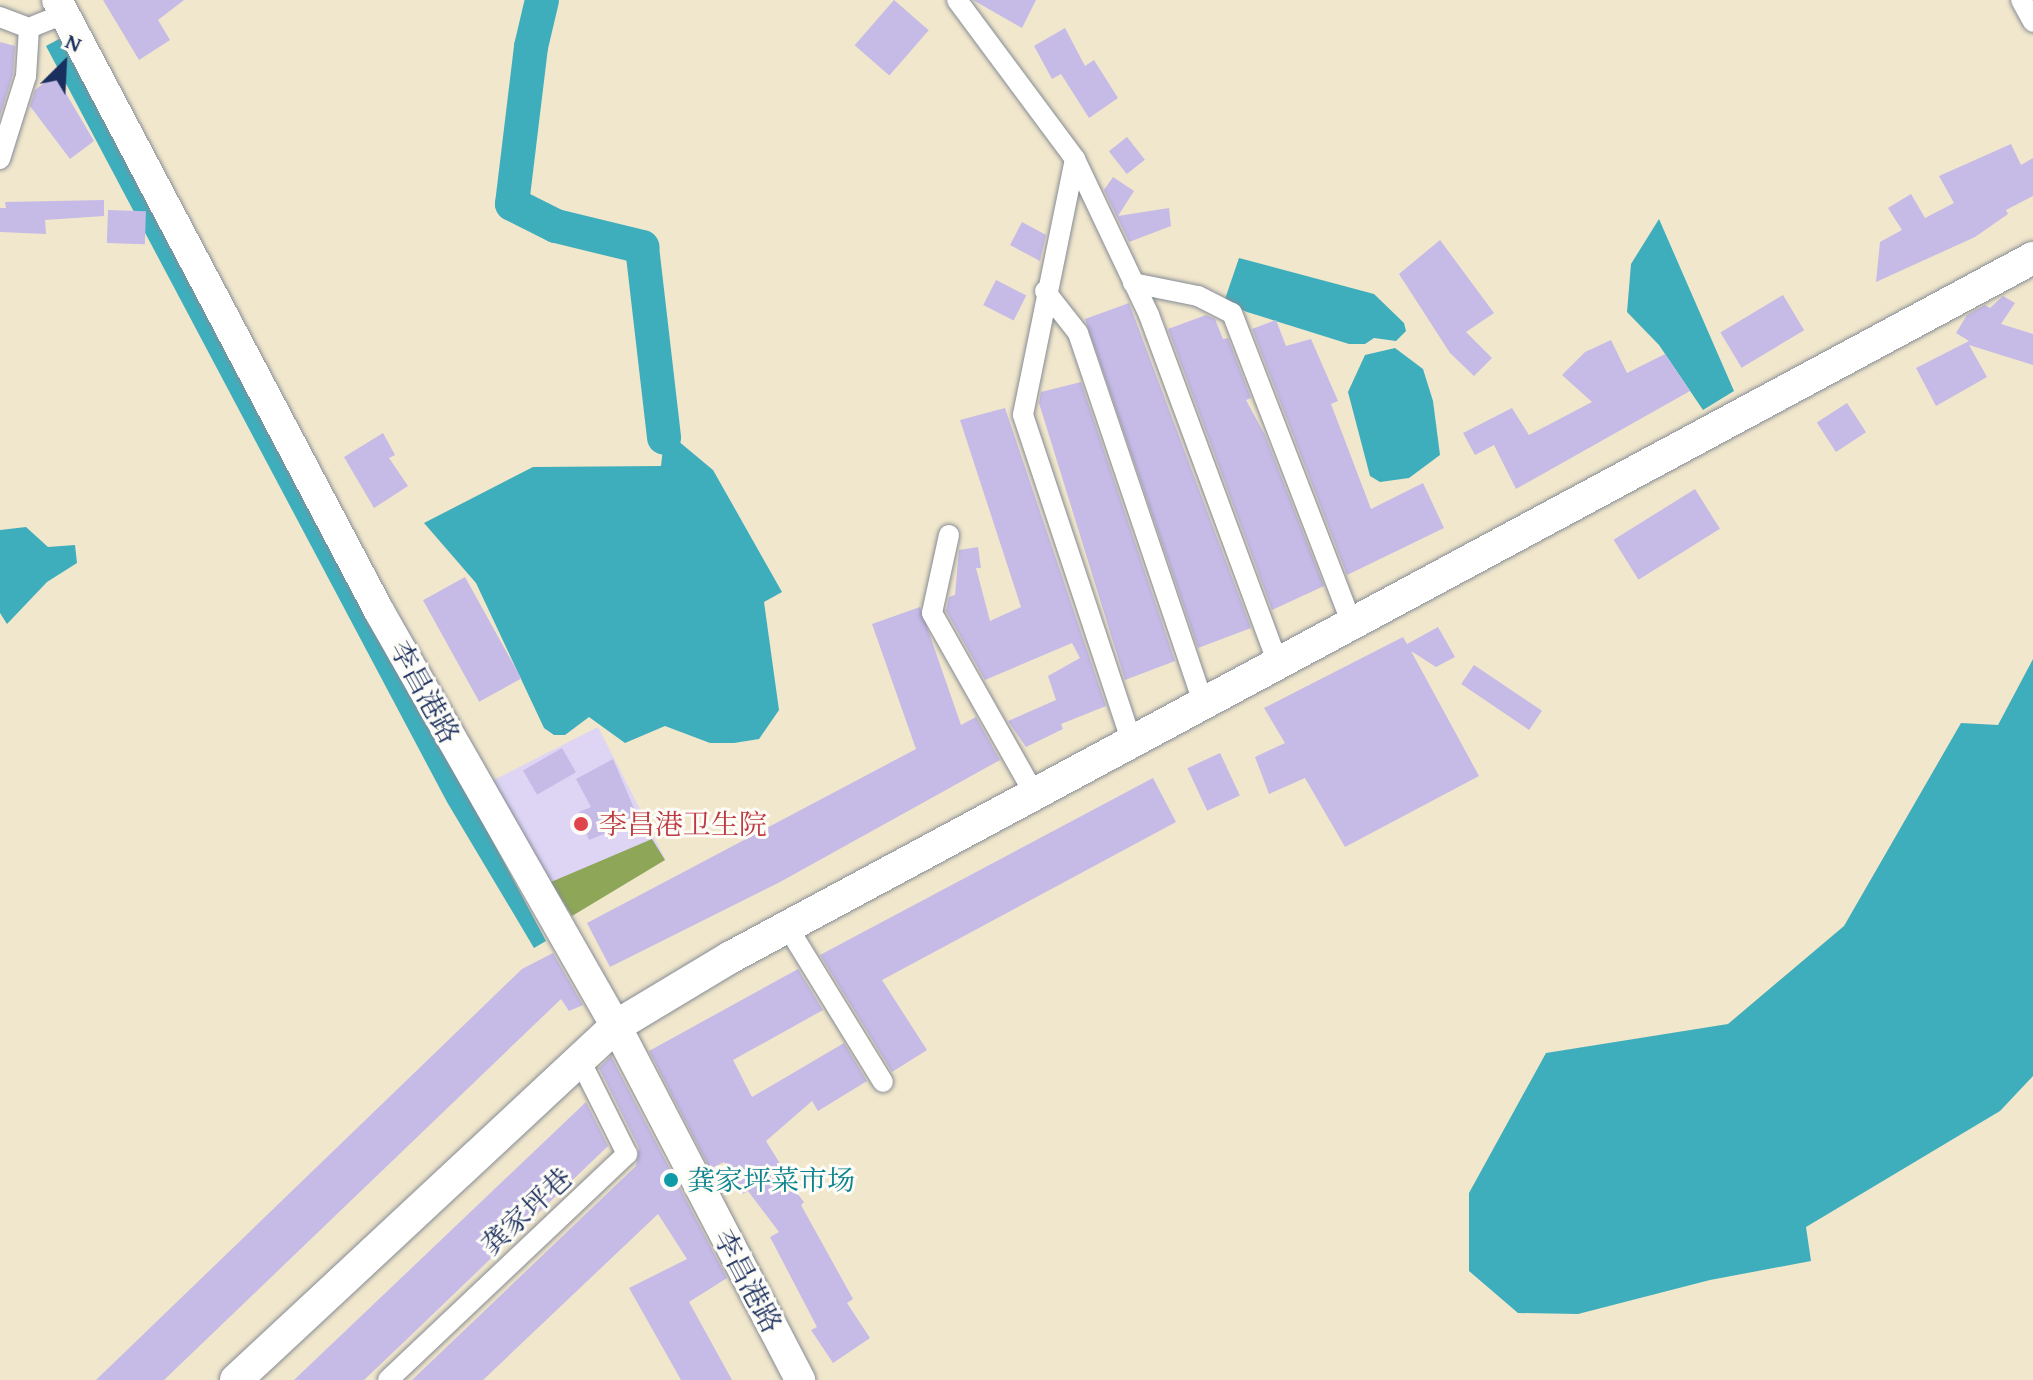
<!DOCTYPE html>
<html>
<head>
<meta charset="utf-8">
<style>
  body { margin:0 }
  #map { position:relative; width:2033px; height:1380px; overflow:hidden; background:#f1e7cc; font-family:"Gentium Book Plus","Noto Serif SC",serif }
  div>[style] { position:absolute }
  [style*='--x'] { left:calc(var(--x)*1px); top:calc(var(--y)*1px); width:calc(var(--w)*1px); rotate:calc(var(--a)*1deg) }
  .built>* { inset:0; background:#ded5f5; transform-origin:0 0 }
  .forest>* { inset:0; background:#8ea658 }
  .water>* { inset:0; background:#3faebc }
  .river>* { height:34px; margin:-17px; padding:0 17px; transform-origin:17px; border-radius:17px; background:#3faebc }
  .building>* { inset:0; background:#c6bae7; transform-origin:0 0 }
  .roads { filter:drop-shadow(0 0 2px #868b95) drop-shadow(0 0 2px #868b95) }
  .street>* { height:20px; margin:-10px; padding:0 10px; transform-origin:10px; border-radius:10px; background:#fff }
  .secondary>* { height:30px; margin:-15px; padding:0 15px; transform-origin:15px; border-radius:15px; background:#fff }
  .primary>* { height:32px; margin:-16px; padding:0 16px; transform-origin:16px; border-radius:16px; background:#fff }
  .dots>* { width:22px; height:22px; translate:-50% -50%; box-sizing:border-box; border:4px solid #fdfcf7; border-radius:50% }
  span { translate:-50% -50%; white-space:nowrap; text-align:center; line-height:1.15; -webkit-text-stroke:6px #fdfcf7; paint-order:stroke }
  .street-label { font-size:28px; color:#1b2f5e }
  .health-label { font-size:28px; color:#be3a42 }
  .left { translate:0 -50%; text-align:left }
  .culture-label { font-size:28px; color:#0d838f }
  .north { position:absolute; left:24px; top:24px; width:80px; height:80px; -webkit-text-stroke:6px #fdfcf7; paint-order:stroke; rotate:24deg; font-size:22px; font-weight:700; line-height:32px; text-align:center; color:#1b2f5e }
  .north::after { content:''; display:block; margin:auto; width:28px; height:36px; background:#1b2f5e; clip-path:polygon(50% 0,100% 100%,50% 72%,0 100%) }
</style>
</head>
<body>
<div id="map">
  <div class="built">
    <div style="left:598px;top:727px;width:149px;height:119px;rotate:63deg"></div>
  </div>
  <div class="forest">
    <div style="clip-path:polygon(652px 839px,665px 860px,572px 916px,551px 882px)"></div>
  </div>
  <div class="water">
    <div style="clip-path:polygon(59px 39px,68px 45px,546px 941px,534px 948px,447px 802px,46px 46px)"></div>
    <div style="clip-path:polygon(1659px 219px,1734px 391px,1703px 410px,1659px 345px,1627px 312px,1631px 264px)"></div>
    <div style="clip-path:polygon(1239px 258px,1374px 294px,1404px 323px,1406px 331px,1396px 341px,1374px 338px,1365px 344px,1349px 344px,1247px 312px,1224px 302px)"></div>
    <div style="clip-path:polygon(1395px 348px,1423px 369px,1433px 401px,1440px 455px,1409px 478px,1380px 482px,1370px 476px,1348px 392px,1365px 355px)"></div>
    <div style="clip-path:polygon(665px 430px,713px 470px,782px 592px,764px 602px,779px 710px,759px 739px,734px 743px,710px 743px,665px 726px,625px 743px,589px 717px,565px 735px,554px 735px,544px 728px,476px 583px,424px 523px,533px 467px,661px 466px)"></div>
    <div style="clip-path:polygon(26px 527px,48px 547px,75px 545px,77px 563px,47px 582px,7px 624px,0 613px,0 530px)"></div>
    <div style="clip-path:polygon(2033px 659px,2033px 1076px,2000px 1111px,1806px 1227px,1811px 1261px,1710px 1280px,1578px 1314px,1518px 1313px,1469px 1271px,1469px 1193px,1546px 1053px,1728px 1024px,1844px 926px,1961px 723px,1998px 725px)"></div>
  </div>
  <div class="river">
    <div style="--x:542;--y:0;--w:48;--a:103.2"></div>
    <div style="--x:531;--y:47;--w:158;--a:96.9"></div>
    <div style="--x:512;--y:204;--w:49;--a:26.6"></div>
    <div style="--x:556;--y:226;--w:89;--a:13.7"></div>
    <div style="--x:642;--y:247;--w:192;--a:83.4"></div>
  </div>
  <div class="building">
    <div style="clip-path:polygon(103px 0,184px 0,158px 20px,170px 40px,139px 60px)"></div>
    <div style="left:894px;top:0;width:46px;height:60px;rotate:41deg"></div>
    <div style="clip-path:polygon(973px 0,1036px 0,1022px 28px)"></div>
    <div style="clip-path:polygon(1065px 28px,1085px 66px,1094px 60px,1118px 98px,1089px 118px,1061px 74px,1052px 79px,1034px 46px)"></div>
    <div style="clip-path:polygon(0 42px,15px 46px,13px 74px,0 116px)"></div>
    <div style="clip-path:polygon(55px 75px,94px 141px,70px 159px,30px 106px,35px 90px)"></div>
    <div style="left:1127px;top:137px;width:29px;height:23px;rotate:52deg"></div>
    <div style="clip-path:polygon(2011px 144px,2021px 165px,2033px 158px,2033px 196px,2006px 210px,2008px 214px,1975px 237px,1876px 282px,1880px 242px,1902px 230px,1888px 208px,1911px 194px,1925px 218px,1954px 203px,1939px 176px)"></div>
    <div style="clip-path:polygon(1113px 177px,1134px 191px,1118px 216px,1169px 208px,1171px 226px,1129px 242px,1104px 190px)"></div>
    <div style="clip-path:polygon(104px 200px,104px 216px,45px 220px,46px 234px,0 232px,0 208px,6px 208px,5px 202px)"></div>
    <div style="left:108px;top:210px;width:38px;height:33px;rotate:2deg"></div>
    <div style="clip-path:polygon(1022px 222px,1046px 235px,1040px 261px,1010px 245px)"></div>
    <div style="clip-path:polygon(1440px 240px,1494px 313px,1466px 332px,1492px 358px,1474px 376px,1450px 353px,1399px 274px)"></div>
    <div style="left:996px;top:280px;width:34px;height:28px;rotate:27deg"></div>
    <div style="left:1783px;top:295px;width:41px;height:73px;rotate:59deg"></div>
    <div style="clip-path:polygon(2003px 296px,2015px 303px,2001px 324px,2033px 334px,2033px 365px,1969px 345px,1987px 377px,1936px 406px,1916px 368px,1969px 341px,1956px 333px,1967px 315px,1985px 305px,1990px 308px)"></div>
    <div style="clip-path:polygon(1129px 303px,1251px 628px,1198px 648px,1085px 319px)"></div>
    <div style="clip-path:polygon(1206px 315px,1215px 319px,1223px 339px,1228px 338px,1251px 398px,1246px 400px,1265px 435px,1324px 586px,1272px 610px,1168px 329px)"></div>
    <div style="clip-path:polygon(1276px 320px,1286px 346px,1311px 339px,1338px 401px,1331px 404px,1371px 509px,1423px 483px,1444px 528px,1347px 575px,1252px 329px)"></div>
    <div style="clip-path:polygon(1611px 340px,1627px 373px,1665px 354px,1690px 391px,1516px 489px,1494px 445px,1475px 455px,1463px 433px,1512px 408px,1529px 435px,1592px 402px,1562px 375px,1585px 352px)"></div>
    <div style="clip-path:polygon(1081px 382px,1175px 661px,1125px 680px,1039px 403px,1041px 392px)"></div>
    <div style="left:1847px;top:403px;width:35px;height:36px;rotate:57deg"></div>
    <div style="clip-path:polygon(1005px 408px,1106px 706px,1061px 724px,1063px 729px,1026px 747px,1008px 721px,1056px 700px,1048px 676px,1080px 658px,1072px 643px,985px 680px,946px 611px,949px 597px,955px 595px,959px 550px,978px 547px,981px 568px,976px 568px,990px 621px,1021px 607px,960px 420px)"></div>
    <div style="clip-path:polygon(383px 433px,395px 455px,389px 458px,408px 486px,374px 508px,344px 457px)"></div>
    <div style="left:1695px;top:489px;width:47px;height:96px;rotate:58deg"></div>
    <div style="left:465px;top:577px;width:116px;height:48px;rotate:61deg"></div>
    <div style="clip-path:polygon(920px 607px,961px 725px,976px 717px,1000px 760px,780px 882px,610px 967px,587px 923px,916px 749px,872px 624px)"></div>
    <div style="clip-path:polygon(1438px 627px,1455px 657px,1436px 667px,1411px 651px,1479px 776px,1345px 847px,1305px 778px,1269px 794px,1255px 757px,1285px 743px,1264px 708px,1403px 637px,1407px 644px)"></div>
    <div style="left:1474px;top:665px;width:82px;height:23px;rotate:34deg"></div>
    <div style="left:562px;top:748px;width:28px;height:45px;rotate:60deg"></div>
    <div style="left:1220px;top:753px;width:47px;height:36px;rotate:65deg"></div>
    <div style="clip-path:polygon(613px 759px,639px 820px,589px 840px,579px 812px,591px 807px,576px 779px)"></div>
    <div style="clip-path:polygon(1153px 778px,1176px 822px,882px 980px,927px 1050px,892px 1072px,820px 955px)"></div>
    <div style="clip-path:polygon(553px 953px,583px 1005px,569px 1011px,561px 999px,164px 1380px,96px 1380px,522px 969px)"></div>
    <div style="clip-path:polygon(798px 969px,823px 1010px,733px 1060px,752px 1097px,844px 1043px,867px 1081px,818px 1111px,812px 1101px,766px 1141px,784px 1170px,780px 1172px,804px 1202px,801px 1205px,853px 1299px,847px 1303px,870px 1338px,833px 1363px,811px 1330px,817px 1327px,770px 1237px,779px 1232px,748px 1191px,743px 1194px,724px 1162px,710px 1169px,649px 1051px)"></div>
    <div style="clip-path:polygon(611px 1056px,727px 1278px,689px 1302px,732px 1380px,681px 1380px,629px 1288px,687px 1259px,658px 1214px,483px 1380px,412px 1380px,636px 1166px,639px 1148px,599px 1068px)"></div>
    <div style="clip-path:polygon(586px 1102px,608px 1146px,405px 1341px,364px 1380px,294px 1380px)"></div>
  </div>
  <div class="roads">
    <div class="street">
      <div style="--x:957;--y:0;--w:198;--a:53.4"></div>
      <div style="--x:1075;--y:159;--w:261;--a:101.5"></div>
      <div style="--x:1023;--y:415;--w:342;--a:71.6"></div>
      <div style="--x:2021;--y:0;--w:25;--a:61"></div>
      <div style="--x:0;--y:17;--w:31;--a:21"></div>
      <div style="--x:29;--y:28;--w:38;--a:-22"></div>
      <div style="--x:0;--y:159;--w:87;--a:-72.6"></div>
      <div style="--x:26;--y:76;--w:48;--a:-86.4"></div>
      <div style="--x:1075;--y:159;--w:173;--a:64.6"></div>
      <div style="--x:1149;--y:315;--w:369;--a:69.7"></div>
      <div style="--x:1133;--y:283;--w:66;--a:11.3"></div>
      <div style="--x:1198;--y:296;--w:38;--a:27"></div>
      <div style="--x:1232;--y:313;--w:330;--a:68.9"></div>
      <div style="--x:1045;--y:291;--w:53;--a:51.8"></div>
      <div style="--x:1078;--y:333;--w:390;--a:71.3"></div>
      <div style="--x:949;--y:535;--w:80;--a:102.3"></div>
      <div style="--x:932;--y:613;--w:207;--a:60.5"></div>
      <div style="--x:787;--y:926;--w:183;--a:58.4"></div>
      <div style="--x:388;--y:1380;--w:329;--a:-43.4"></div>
      <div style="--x:627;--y:1154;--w:105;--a:-116.6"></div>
    </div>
    <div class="secondary">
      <div style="--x:57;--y:0;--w:691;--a:62.21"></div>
      <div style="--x:379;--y:611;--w:478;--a:60.3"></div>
      <div style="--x:616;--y:1026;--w:399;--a:62.5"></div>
    </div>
    <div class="primary">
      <div style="--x:236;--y:1380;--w:519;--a:-42.97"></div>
      <div style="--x:616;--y:1026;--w:134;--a:-31"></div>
      <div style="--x:731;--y:957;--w:1478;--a:-28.23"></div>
    </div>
  </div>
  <div class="dots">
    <div style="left:581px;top:824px;background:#e0444e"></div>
    <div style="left:671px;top:1180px;background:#0f9aa8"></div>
  </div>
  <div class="street-label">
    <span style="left:425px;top:692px;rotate:61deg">李昌港路</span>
    <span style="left:526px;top:1211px;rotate:-43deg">龚家坪巷</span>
    <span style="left:748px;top:1281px;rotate:62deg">李昌港路</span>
  </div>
  <div class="health-label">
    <span class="left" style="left:599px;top:824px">李昌港卫生院</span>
  </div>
  <div class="culture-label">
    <span class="left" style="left:687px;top:1180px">龚家坪菜市场</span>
  </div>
  <div class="north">N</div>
</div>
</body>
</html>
